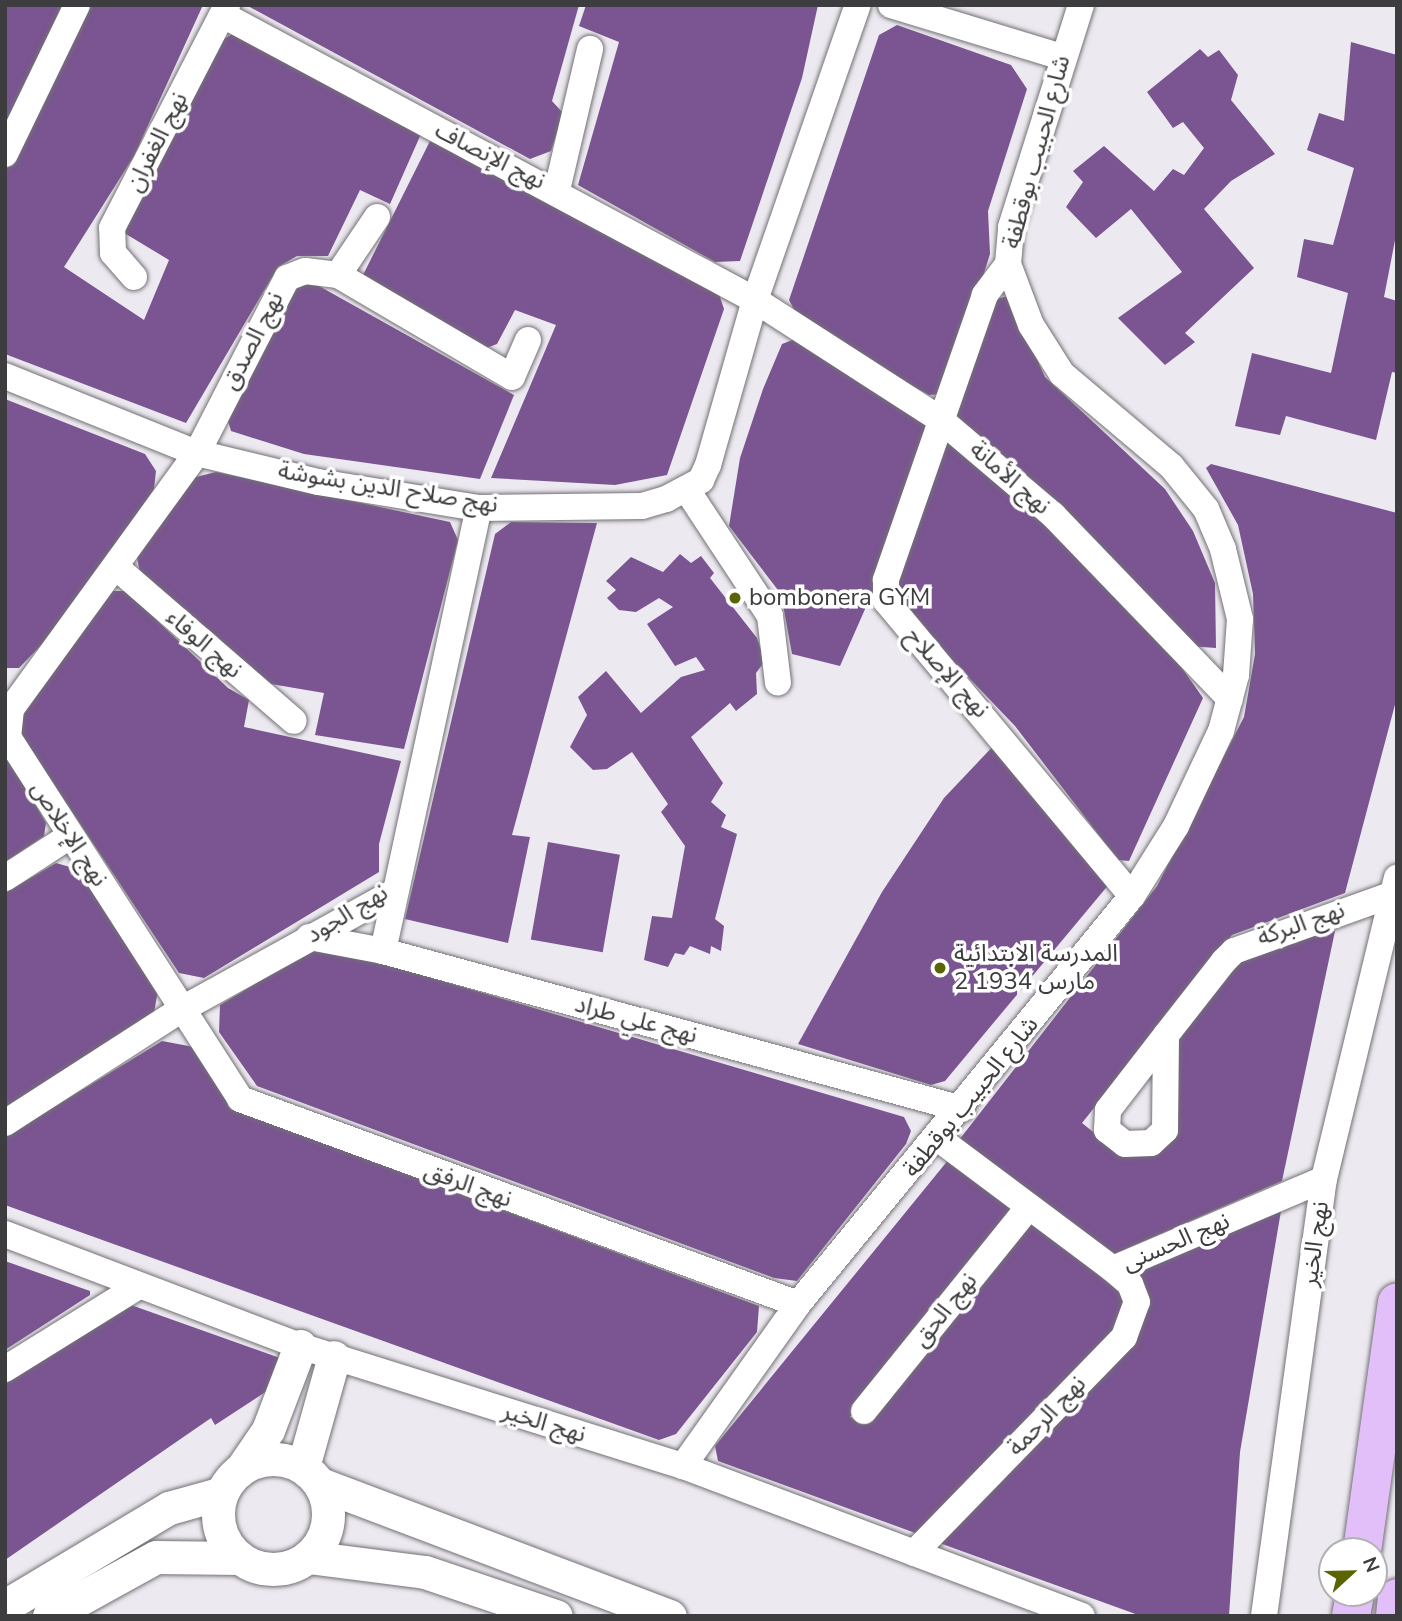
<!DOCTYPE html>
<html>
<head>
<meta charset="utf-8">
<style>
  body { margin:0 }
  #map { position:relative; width:1402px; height:1621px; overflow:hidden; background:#ede9f0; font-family:"Nunito Sans","Noto Sans Arabic",sans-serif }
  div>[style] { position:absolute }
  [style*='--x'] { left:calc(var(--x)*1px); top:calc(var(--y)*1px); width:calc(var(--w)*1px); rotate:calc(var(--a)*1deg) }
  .building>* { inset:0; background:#7a5591; transform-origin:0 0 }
  .roads { filter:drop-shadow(0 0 2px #737076) drop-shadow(0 0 2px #737076) }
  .minor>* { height:26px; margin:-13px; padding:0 13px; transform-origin:13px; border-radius:13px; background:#fff }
  .tertiary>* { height:33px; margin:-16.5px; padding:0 16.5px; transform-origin:16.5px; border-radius:16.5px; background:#fff }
  .tertiary>.ring { margin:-16.5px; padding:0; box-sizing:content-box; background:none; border:33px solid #fff; border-radius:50% }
  .primary>* { height:38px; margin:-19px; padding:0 19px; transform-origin:19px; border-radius:19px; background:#e2bff8 }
  .dots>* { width:19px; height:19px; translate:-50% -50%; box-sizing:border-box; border:4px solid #fff; border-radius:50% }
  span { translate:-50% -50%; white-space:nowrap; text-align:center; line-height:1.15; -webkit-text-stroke:7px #fff; paint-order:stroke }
  .street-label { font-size:24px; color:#3d3c3e }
  .poi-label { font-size:24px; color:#3d3c3e }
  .left { translate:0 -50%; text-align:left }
  .frame { position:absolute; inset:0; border:7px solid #3d3c3e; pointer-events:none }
  .north { position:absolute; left:1318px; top:1537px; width:70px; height:70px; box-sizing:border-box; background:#fff; border:2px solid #b1b1b2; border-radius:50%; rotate:68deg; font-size:19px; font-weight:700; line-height:28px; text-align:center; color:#3d3c3e }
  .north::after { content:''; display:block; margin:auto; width:24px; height:32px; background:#5b6403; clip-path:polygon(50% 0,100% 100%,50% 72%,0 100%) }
</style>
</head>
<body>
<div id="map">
  <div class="building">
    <div style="clip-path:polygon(5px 5px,71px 5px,5px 137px)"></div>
    <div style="clip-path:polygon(89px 5px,203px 5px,134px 156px,64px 267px,144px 320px,169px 260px,121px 231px,219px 42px,237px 31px,421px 134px,390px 204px,360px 190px,328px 256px,297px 256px,278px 267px,186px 423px,5px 354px,5px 172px)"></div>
    <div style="clip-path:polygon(246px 5px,579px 5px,552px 101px,563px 113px,551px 151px,530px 159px)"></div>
    <div style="clip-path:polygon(586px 5px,818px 5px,802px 78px,740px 261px,715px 262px,578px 185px,619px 42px,579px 26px)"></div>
    <div style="clip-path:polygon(897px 25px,1011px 65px,1027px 89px,988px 211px,990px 254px,946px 394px,929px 395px,802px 325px,789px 300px,879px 35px)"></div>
    <div style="clip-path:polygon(1351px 42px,1397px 55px,1397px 230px,1384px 297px,1397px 301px,1397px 373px,1392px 372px,1376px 440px,1286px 416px,1280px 435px,1235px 426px,1252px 353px,1331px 373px,1348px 293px,1297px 277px,1304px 239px,1333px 245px,1354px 168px,1307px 150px,1319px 113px,1344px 121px)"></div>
    <div style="clip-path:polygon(1200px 49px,1208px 57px,1219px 50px,1238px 75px,1231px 100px,1275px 154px,1231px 181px,1204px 209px,1254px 268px,1185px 333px,1195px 342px,1165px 365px,1118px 318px,1182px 272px,1131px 209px,1096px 238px,1066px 207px,1083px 182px,1073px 171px,1104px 146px,1154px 191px,1173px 169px,1184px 175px,1204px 148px,1183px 122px,1173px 128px,1147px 92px)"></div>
    <div style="clip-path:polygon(430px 141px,719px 294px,724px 309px,667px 475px,615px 485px,491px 478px,556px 325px,515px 310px,497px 344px,481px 350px,361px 279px)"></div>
    <div style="clip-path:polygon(310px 281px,514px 395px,480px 479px,304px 454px,231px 431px,226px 414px,294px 290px)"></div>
    <div style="clip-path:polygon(1008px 296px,1045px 377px,1165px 489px,1193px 531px,1215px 583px,1216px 648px,1188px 646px,1074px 518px,951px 417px,989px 301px)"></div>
    <div style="clip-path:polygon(795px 339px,929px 416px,873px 591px,840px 666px,792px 654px,781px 594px,729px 526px,740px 458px,763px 389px,782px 344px)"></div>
    <div style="clip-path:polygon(5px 399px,145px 454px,156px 471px,154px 489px,56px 630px,19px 668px,5px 668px)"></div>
    <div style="clip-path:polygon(950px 439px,1001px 475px,1182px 668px,1203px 698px,1129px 861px,1118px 860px,1015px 726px,903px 609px,891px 586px,937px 450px)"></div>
    <div style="clip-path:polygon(1211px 464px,1397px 513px,1397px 697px,1345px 893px,1232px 935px,1082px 1123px,1123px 1156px,1168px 1143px,1170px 1045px,1240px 953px,1338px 917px,1282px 1181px,1114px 1254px,959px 1140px,1157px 886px,1244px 717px,1255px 654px,1253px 594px,1238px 525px,1206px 468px)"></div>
    <div style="clip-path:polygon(216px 472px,450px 522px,458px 540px,404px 749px,315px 735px,324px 693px,265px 683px,140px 574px,137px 557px,192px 478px)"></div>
    <div style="clip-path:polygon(511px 522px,597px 523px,512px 835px,530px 837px,508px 943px,405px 919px,495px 534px)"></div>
    <div style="clip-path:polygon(680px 554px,691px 563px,701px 556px,714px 573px,710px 578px,757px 638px,765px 661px,756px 673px,757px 694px,736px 711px,730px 703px,691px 737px,723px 783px,711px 802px,726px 815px,721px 827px,737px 834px,715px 919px,724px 926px,721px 951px,711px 946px,710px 954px,690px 946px,684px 955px,675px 953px,668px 967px,644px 960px,652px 916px,672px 918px,685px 846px,661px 812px,668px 804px,632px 752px,607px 769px,593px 770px,570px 747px,587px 715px,578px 697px,606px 671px,641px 713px,681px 677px,705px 670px,696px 657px,675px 666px,647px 624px,673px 607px,659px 598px,636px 612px,619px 610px,607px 598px,616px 590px,606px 581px,631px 557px,663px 572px)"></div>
    <div style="clip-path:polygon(110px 591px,126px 591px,228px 688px,249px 700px,244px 727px,401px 761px,379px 844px,379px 872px,204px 978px,179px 973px,18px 730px,23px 713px)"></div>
    <div style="clip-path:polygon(997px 742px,1110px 883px,945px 1081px,931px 1085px,798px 1044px,882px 892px,944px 798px)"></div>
    <div style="clip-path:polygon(5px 752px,46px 823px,44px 836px,5px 862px)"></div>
    <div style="left:548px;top:842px;width:73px;height:99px;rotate:10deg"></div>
    <div style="clip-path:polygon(56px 863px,77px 869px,158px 990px,154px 1013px,5px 1109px,5px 893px)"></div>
    <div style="clip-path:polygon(320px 945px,904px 1117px,911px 1131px,906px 1144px,797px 1281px,774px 1278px,257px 1086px,219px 1032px,220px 1005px)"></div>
    <div style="clip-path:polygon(162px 1041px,194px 1047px,235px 1110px,759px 1306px,757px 1332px,676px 1434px,659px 1440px,5px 1205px,5px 1137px)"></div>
    <div style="clip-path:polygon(949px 1159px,1012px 1209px,850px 1417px,865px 1423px,1027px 1217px,1123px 1295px,1125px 1317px,918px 1534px,718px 1461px,715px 1446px)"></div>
    <div style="clip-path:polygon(1282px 1205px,1240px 1452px,1229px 1616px,1141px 1616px,934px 1541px,1086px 1389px,1142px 1280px,1135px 1267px)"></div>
    <div style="clip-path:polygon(5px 1261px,90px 1291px,90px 1295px,5px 1350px)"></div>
    <div style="clip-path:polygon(131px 1305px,280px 1358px,273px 1387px,215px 1425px,211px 1418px,5px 1560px,5px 1384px)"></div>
  </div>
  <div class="roads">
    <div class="minor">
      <div style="--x:891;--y:5;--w:179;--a:16.9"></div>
      <div style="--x:223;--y:15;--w:604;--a:28.18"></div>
      <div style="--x:755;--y:300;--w:221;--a:32.8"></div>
      <div style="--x:941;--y:420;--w:147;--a:40.3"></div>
      <div style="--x:1053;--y:515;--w:255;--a:46.1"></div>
      <div style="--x:5;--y:154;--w:165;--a:-64.2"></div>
      <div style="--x:557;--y:190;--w:145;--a:-76.8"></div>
      <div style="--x:1008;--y:264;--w:39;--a:127"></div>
      <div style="--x:985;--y:295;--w:302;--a:109.2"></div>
      <div style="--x:886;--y:580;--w:21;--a:90"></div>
      <div style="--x:886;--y:601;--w:384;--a:50.2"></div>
      <div style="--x:338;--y:275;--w:70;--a:-56.1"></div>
      <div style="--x:134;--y:277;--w:32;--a:-131"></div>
      <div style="--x:113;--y:253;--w:25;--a:-92"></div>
      <div style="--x:112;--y:228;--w:251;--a:-62.7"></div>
      <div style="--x:528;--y:340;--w:40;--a:113.4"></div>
      <div style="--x:512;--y:377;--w:202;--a:-149.6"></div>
      <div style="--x:338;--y:275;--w:33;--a:-173"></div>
      <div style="--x:305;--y:271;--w:19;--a:159"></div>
      <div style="--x:287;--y:278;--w:197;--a:117.2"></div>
      <div style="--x:197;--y:453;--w:316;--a:126"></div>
      <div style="--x:11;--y:709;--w:28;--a:96"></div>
      <div style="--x:8;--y:737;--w:430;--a:57.3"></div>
      <div style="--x:240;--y:1099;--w:594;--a:20.17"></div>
      <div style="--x:5;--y:376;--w:207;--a:21.9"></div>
      <div style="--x:197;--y:453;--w:124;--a:13.5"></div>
      <div style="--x:318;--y:482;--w:163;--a:9.2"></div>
      <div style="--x:479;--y:508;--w:163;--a:-0.7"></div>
      <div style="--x:642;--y:506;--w:25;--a:-16"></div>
      <div style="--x:666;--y:499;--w:40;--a:-28"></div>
      <div style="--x:701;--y:480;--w:17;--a:-65"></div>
      <div style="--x:708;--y:465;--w:172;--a:-74.1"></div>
      <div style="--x:755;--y:300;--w:312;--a:-70.8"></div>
      <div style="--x:687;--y:490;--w:151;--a:56.6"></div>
      <div style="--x:770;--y:616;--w:67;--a:83.2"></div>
      <div style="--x:116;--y:567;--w:235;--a:40.9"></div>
      <div style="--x:5;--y:878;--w:77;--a:-32.9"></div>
      <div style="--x:309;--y:937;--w:75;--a:10.7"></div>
      <div style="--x:383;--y:951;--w:600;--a:15.26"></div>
      <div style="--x:383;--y:951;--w:453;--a:-77.8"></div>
      <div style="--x:1166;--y:1035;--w:95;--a:90.6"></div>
      <div style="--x:1165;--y:1130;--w:19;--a:137"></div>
      <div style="--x:1151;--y:1143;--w:26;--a:178"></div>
      <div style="--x:1125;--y:1144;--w:23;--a:-142"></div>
      <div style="--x:1107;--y:1130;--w:20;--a:-87"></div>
      <div style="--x:1108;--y:1110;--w:95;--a:-52.3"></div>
      <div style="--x:1166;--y:1035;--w:94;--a:-51.9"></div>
      <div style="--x:1224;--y:961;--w:14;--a:-45"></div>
      <div style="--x:1234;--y:951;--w:169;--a:-19.7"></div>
      <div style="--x:5;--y:1123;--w:211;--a:-32.8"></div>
      <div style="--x:182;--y:1009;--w:242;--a:-28.9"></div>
      <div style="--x:939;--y:1139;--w:217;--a:36.8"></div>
      <div style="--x:1113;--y:1269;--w:229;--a:-23.1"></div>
      <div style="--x:5;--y:1234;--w:316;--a:20.8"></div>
      <div style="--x:300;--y:1346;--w:401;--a:17.4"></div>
      <div style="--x:683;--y:1466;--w:426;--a:20.6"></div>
      <div style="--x:5;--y:1369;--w:155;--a:-31.8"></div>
      <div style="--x:864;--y:1411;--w:260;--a:-51.1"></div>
      <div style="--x:683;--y:1466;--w:199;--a:-54.6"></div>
      <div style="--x:798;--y:1304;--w:527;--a:-50.7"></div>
      <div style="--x:1132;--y:896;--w:83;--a:-57.8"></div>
      <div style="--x:1176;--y:826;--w:105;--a:-64.7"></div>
      <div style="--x:1221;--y:731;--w:58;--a:-75"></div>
      <div style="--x:1236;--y:675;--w:56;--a:-85.9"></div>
      <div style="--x:1240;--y:619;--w:72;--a:-103.7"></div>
      <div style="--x:1223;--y:549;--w:43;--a:-113"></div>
      <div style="--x:1206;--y:509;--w:55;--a:-129.1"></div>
      <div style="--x:1171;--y:466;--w:143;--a:-139.8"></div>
      <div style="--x:1062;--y:374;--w:58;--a:-122.3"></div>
      <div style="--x:1031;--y:325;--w:65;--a:-110.7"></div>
      <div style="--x:1008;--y:264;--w:37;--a:-85"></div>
      <div style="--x:1011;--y:227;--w:233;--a:-72.5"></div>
      <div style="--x:914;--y:1553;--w:301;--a:-45.8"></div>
      <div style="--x:1124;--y:1337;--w:37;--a:-70"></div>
      <div style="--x:1137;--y:1302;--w:19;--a:-111"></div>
      <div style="--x:1130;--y:1284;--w:23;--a:-139"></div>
      <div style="--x:1264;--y:1616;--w:441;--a:-82.2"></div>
      <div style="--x:1324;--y:1179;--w:310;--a:-76.4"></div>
    </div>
    <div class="tertiary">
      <div class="ring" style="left:218px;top:1459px;width:77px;height:77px"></div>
      <div style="--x:303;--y:1467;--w:114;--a:-74.3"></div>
      <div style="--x:242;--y:1468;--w:46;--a:-55.6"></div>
      <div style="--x:268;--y:1430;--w:90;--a:-69.1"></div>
      <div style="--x:320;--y:1484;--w:374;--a:20.7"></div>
      <div style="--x:308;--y:1557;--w:118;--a:7.3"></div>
      <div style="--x:425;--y:1572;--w:138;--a:18.6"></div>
      <div style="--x:5;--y:1606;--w:191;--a:-30.9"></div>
      <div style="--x:169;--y:1508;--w:55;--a:-15.8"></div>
      <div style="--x:49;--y:1616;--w:122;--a:-28.9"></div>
      <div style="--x:156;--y:1557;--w:84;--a:0.7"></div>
    </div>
    <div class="primary">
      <div style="--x:1362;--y:1551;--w:251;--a:-82"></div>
      <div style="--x:1351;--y:1616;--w:23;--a:-80"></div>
      <div style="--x:1395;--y:1616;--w:18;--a:-84"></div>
    </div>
  </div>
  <div class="dots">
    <div style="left:735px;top:598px;background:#5b6403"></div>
    <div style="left:940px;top:968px;background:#5b6403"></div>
  </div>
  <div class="street-label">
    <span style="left:157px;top:142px;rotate:-63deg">نهج الغفران</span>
    <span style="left:1037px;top:152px;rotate:-75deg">شارع الحبيب بوقطفة</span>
    <span style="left:490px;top:156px;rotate:27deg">نهج الإنصاف</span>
    <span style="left:253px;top:341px;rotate:-63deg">نهج الصدق</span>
    <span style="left:1010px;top:478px;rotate:41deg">نهج الأمانة</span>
    <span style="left:388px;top:488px;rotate:9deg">نهج صلاح الدين بشوشة</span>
    <span style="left:204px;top:644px;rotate:41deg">نهج الوفاء</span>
    <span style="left:947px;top:673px;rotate:48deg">نهج الإصلاح</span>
    <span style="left:69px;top:834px;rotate:57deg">نهج الإخلاص</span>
    <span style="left:347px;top:914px;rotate:-31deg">نهج الجود</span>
    <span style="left:1301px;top:924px;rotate:-19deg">نهج البركة</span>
    <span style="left:636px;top:1020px;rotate:15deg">نهج علي طراد</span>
    <span style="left:971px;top:1097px;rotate:-51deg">شارع الحبيب بوقطفة</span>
    <span style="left:468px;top:1185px;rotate:20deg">نهج الرفق</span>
    <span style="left:1176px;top:1242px;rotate:-23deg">نهج الحسنى</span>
    <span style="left:1315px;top:1244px;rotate:-82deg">نهج الخير</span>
    <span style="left:945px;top:1310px;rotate:-51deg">نهج الحق</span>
    <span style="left:1047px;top:1416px;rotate:-46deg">نهج الرحمة</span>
    <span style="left:544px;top:1423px;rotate:17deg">نهج الخير</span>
  </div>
  <div class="poi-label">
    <span class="left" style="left:749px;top:598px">bombonera GYM</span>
    <span class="left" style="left:954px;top:968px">المدرسة الابتدائية<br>2 مارس 1934</span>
  </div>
  <div class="frame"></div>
  <div class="north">N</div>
</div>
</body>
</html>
